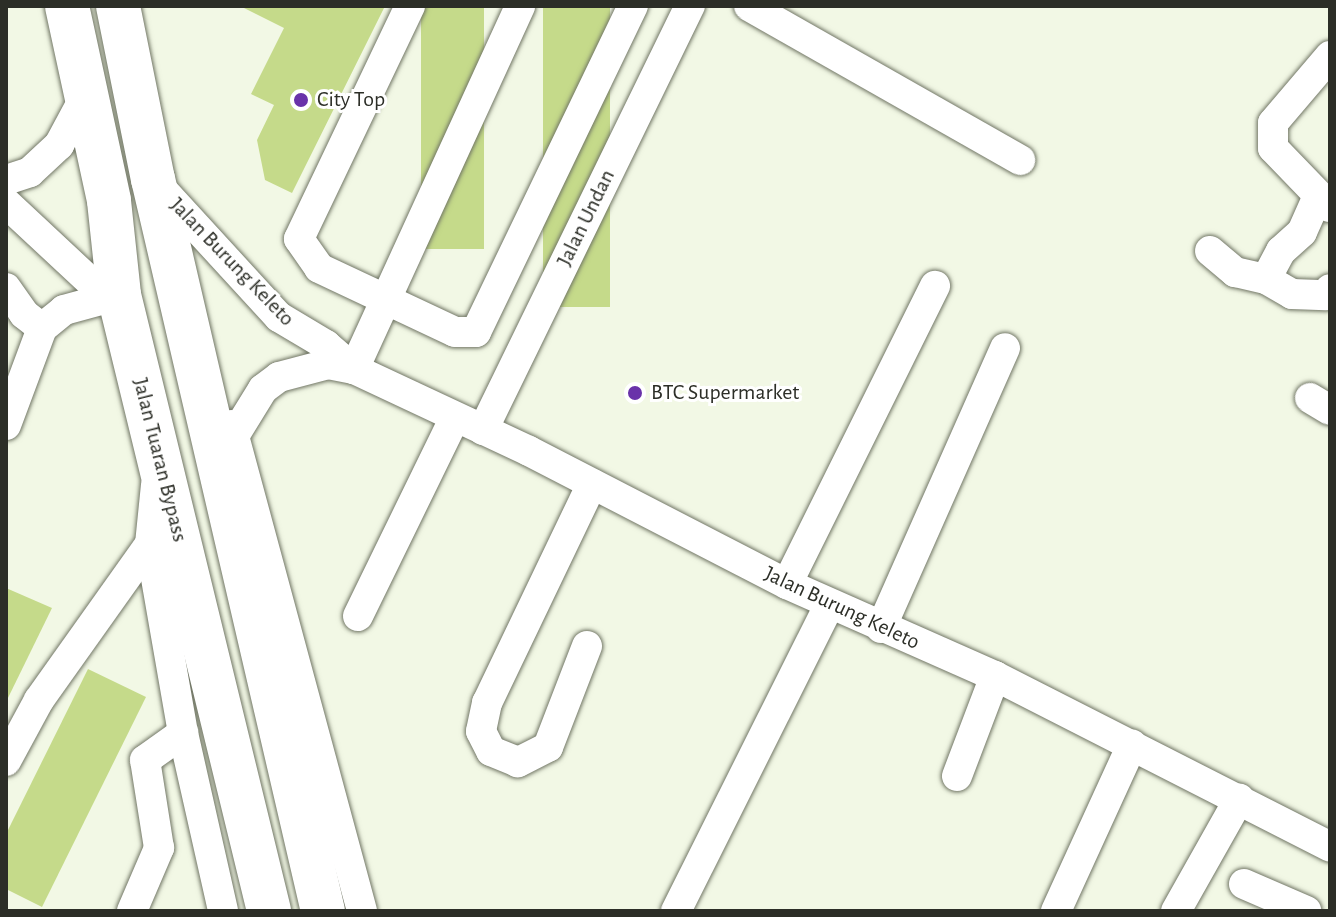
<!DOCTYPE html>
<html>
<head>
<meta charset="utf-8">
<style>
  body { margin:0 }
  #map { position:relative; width:1336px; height:917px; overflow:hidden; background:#f2f8e5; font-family:"Alegreya Sans",sans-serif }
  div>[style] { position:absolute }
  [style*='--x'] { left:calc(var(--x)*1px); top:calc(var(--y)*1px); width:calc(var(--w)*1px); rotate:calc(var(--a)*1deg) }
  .building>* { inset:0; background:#c5da8a; transform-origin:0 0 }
  .roads { filter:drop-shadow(0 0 2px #717665) drop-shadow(0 0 2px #717665) }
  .minor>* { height:30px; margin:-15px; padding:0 15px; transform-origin:15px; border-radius:15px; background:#fff }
  .highway>* { height:44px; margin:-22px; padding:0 22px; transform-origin:22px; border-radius:22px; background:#fff }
  .dots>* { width:22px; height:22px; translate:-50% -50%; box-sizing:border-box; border:4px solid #fff; border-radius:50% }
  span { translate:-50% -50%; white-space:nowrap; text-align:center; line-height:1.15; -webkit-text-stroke:6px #fff; paint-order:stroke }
  .poi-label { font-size:22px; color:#2c2e27 }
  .left { translate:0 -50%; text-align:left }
  .street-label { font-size:22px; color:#2c2e27 }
  .frame { position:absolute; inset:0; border:8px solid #2c2e27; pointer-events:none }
</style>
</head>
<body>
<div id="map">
  <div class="building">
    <div style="clip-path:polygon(240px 6px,385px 6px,292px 193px,265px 180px,257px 140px,274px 105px,251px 94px,284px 28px)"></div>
    <div style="left:421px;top:6px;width:63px;height:243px"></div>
    <div style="left:543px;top:6px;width:67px;height:301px"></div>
    <div style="clip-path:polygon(6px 588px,52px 608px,6px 702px)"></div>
    <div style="clip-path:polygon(88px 669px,146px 697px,42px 907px,6px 889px,6px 834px)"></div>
  </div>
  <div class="roads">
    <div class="minor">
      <div style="--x:410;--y:6;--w:258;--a:115.5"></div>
      <div style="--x:299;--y:239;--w:35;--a:55"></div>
      <div style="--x:319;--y:268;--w:150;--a:25.2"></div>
      <div style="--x:455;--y:332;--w:21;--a:0"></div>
      <div style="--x:476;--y:332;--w:362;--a:-64.3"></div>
      <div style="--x:749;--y:6;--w:312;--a:29.6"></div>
      <div style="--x:1330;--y:56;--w:88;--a:130.4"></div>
      <div style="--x:1273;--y:123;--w:25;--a:90"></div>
      <div style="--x:1273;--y:148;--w:82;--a:46"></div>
      <div style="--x:6;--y:180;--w:25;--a:-18"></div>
      <div style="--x:30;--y:172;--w:40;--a:-43"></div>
      <div style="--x:59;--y:145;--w:61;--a:-61.8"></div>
      <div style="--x:156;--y:183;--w:182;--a:47.5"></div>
      <div style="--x:279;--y:317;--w:55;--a:30.8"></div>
      <div style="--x:326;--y:345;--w:37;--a:41"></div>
      <div style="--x:6;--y:203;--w:123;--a:43"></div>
      <div style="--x:96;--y:287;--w:24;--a:19"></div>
      <div style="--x:1210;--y:251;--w:33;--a:40"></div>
      <div style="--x:1235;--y:272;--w:32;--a:13"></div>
      <div style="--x:1266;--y:279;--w:30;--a:30"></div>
      <div style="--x:1292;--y:294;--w:34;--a:2"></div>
      <div style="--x:1326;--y:295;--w:7;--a:-56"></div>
      <div style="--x:1266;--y:279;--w:32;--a:-62"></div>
      <div style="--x:1281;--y:251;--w:28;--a:-42"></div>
      <div style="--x:1302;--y:232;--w:39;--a:-66"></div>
      <div style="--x:6;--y:288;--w:32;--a:55"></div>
      <div style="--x:24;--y:314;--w:23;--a:38"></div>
      <div style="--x:354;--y:369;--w:399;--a:-65.4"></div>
      <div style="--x:1310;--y:398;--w:23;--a:31"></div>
      <div style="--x:6;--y:425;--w:103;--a:-69.6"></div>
      <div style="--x:42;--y:328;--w:28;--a:-39"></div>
      <div style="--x:64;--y:310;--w:57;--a:-15.3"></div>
      <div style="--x:231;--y:425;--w:503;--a:74.91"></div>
      <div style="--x:483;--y:430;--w:472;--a:-64"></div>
      <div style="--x:234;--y:436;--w:55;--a:-58.3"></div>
      <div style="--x:263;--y:389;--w:20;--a:-37"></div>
      <div style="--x:279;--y:377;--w:51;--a:-14.9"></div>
      <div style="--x:328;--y:364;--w:26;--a:11"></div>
      <div style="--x:354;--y:369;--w:193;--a:25.1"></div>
      <div style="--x:529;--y:451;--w:290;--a:27.3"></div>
      <div style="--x:787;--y:584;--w:227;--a:23.9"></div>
      <div style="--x:995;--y:676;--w:376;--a:27"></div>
      <div style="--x:156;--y:485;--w:59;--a:95.8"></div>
      <div style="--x:150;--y:544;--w:192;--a:80.1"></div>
      <div style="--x:183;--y:733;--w:182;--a:77.3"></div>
      <div style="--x:787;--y:584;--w:333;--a:-63.6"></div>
      <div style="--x:358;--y:616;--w:221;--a:-64"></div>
      <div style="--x:881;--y:628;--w:306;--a:-66.1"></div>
      <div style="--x:587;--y:646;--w:108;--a:111.1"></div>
      <div style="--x:548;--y:747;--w:34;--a:153"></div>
      <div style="--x:518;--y:762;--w:29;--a:-158"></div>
      <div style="--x:491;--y:751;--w:22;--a:-117"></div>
      <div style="--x:481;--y:731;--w:29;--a:-78"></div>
      <div style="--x:487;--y:703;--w:243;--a:-64.4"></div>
      <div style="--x:6;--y:761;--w:69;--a:-61.6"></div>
      <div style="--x:39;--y:700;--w:191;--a:-54.6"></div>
      <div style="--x:957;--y:776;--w:107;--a:-69.2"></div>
      <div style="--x:1244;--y:884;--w:68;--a:23.5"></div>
      <div style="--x:132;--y:911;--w:69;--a:-66.8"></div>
      <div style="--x:159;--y:848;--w:89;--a:-99"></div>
      <div style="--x:145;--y:760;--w:47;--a:-35.4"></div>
      <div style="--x:676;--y:911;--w:343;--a:-63.4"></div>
      <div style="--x:1056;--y:911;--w:183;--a:-65.4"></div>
      <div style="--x:1176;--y:911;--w:129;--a:-60.6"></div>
    </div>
    <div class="highway">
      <div style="--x:67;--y:6;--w:199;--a:77.8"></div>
      <div style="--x:109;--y:201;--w:95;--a:83.9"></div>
      <div style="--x:119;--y:295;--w:634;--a:76.31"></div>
      <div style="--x:118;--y:6;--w:177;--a:78.6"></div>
      <div style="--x:153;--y:179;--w:751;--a:76.93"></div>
    </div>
  </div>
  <div class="dots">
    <div style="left:301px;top:100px;background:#6932a9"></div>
    <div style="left:635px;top:393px;background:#6932a9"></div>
  </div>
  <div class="poi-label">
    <span class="left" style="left:317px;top:100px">City Top</span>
    <span class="left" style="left:651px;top:393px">BTC Supermarket</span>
  </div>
  <div class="street-label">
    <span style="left:586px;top:218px;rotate:-64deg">Jalan Undan</span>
    <span style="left:232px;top:262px;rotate:46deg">Jalan Burung Keleto</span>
    <span style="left:160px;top:460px;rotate:76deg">Jalan Tuaran Bypass</span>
    <span style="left:842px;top:608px;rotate:25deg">Jalan Burung Keleto</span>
  </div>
  <div class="frame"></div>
</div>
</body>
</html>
